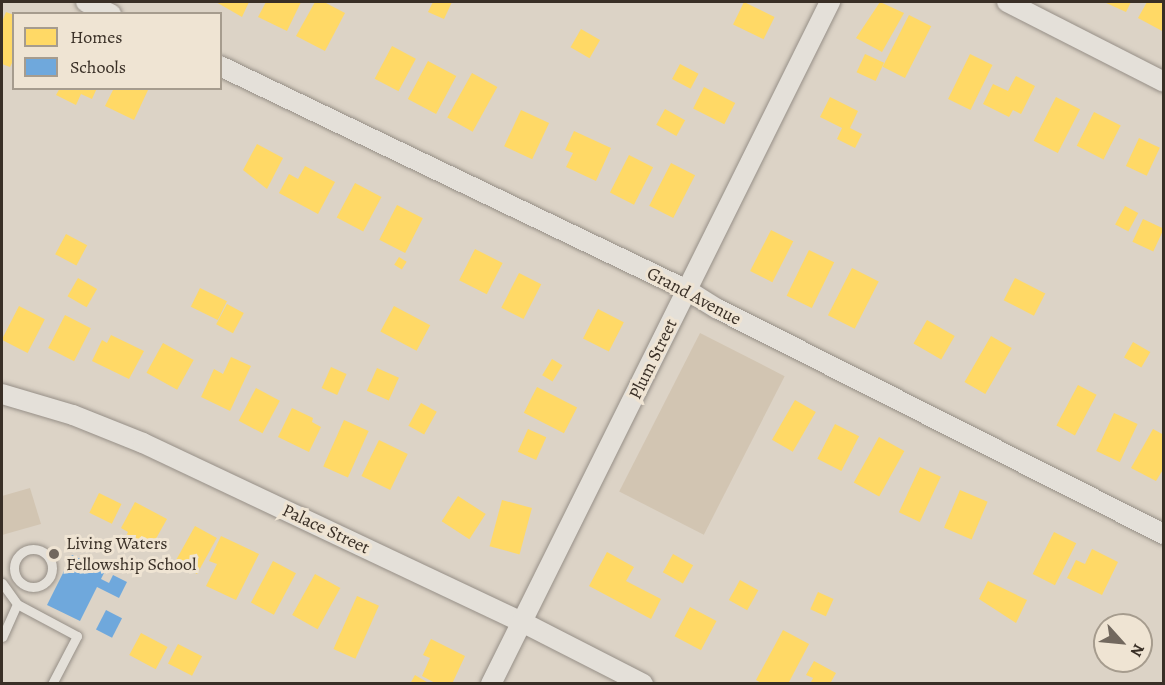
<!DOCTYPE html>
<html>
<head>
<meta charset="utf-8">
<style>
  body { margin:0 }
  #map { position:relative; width:1165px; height:685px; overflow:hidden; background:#dcd3c6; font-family:Alegreya,serif }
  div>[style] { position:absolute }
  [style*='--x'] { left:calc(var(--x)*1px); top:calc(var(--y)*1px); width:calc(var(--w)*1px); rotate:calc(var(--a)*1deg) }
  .green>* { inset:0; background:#d2c5b2; transform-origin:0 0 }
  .homes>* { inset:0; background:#ffd966; transform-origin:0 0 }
  .schools>* { inset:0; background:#6fa8dc; transform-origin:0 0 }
  .roads { filter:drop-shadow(0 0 2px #968f87) drop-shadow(0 0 2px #968f87) }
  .service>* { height:9px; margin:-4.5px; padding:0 4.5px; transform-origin:4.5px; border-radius:4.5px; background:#e4e0d9 }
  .service>.ring { margin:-4.5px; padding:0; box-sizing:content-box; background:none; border:9px solid #e4e0d9; border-radius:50% }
  .minor>* { height:20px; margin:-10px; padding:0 10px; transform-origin:10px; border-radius:10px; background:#e4e0d9 }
  .dots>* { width:16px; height:16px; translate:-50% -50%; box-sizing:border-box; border:3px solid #efe4d3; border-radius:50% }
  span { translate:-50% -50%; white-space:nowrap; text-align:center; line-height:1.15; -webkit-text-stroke:6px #efe4d3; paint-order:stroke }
  .street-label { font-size:18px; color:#392f26 }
  .poi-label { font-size:18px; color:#392f26 }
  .left { translate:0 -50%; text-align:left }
  .frame { position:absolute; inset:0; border:3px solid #392f26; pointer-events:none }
  .legend { position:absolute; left:12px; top:12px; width:210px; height:78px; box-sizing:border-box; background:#efe4d3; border:2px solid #a69c8e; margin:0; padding:8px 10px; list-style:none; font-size:18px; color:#392f26 }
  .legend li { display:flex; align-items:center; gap:12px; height:30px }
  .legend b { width:30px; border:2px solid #a69c8e }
  .north { position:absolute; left:1093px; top:613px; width:60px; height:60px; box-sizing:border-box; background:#efe4d3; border:2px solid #a69c8e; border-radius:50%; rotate:117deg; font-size:16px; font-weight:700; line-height:24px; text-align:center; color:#392f26 }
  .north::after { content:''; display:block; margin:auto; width:21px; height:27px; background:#72685e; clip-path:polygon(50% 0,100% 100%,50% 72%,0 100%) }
</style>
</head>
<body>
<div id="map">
  <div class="green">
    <div style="left:700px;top:333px;width:95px;height:178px;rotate:27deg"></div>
    <div style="clip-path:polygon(30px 488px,41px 524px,2px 535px,2px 496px)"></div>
  </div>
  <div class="homes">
    <div style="clip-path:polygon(216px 2px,249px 2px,242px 17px)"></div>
    <div style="clip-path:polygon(266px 2px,301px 2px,287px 31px,258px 17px)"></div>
    <div style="clip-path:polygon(315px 2px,324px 2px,345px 13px,325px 51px,296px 36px)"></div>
    <div style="clip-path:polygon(433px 2px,452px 2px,444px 19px,428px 12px)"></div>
    <div style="left:744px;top:2px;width:34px;height:25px;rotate:26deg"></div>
    <div style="clip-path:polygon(880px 2px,904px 13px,882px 52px,856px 38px)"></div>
    <div style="clip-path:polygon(1104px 2px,1131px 2px,1126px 12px)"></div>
    <div style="clip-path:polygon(1147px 2px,1164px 2px,1164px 32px,1138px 18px)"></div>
    <div style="clip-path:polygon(6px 12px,14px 15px,14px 59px,10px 67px,2px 64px,2px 22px)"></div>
    <div style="left:909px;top:15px;width:25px;height:58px;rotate:27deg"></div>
    <div style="left:581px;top:29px;width:22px;height:21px;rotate:30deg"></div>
    <div style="left:392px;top:46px;width:27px;height:37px;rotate:28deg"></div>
    <div style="left:865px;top:54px;width:21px;height:20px;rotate:25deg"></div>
    <div style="left:970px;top:54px;width:25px;height:50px;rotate:26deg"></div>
    <div style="left:428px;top:61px;width:32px;height:43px;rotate:28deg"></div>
    <div style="left:680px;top:64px;width:21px;height:17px;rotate:28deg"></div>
    <div style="left:472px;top:73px;width:29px;height:51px;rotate:29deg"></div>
    <div style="clip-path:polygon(1016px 76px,1035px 86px,1021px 114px,1013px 110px,1009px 117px,983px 104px,993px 84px,1008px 91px)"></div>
    <div style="left:704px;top:87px;width:35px;height:24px;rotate:27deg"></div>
    <div style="clip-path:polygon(60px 88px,97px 88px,92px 99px,81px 94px,76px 105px,56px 95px)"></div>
    <div style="clip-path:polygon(114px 88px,148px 90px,134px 120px,105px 106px)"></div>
    <div style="clip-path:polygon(830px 97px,858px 111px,850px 128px,862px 134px,855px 148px,837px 139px,842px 128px,820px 117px)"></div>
    <div style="left:1056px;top:97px;width:27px;height:49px;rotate:27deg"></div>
    <div style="left:665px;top:109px;width:23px;height:18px;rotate:29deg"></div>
    <div style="left:521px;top:110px;width:31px;height:40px;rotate:25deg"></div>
    <div style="left:1094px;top:112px;width:30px;height:38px;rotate:27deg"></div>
    <div style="clip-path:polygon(574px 131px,611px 148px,596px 181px,566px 167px,573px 153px,565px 150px)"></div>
    <div style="left:1139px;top:138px;width:23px;height:31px;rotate:25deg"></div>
    <div style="clip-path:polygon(257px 144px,283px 158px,267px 189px,243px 170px)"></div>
    <div style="left:629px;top:155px;width:27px;height:42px;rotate:27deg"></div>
    <div style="left:671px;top:163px;width:27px;height:48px;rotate:27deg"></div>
    <div style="clip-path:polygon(305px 166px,335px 182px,318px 214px,279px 193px,289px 174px,298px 179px)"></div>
    <div style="left:355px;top:183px;width:30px;height:39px;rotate:28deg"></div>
    <div style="left:397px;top:205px;width:29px;height:39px;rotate:27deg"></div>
    <div style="left:1125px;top:206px;width:15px;height:21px;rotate:28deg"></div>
    <div style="left:1143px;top:219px;width:23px;height:25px;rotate:25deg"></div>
    <div style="left:771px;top:230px;width:25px;height:46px;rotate:27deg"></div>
    <div style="left:66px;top:234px;width:24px;height:23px;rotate:28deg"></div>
    <div style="left:475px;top:249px;width:31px;height:35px;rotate:27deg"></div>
    <div style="left:809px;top:250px;width:28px;height:51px;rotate:26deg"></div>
    <div style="left:399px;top:257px;width:9px;height:9px;rotate:32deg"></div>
    <div style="left:852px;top:268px;width:30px;height:53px;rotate:27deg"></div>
    <div style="left:519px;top:273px;width:25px;height:39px;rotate:27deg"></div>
    <div style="left:78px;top:278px;width:22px;height:21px;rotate:30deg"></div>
    <div style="left:1015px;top:278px;width:34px;height:25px;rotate:27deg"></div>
    <div style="left:200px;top:288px;width:30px;height:21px;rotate:26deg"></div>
    <div style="left:227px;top:304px;width:19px;height:23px;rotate:28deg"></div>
    <div style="left:19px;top:306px;width:29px;height:38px;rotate:27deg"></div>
    <div style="left:394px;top:306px;width:41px;height:29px;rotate:28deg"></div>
    <div style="left:598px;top:309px;width:29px;height:33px;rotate:27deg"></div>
    <div style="left:65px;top:315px;width:29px;height:37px;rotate:27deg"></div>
    <div style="left:927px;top:320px;width:32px;height:27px;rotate:30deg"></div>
    <div style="clip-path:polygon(111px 335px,144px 351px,129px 379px,92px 361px,102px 340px,107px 343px)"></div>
    <div style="left:991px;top:336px;width:24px;height:53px;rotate:30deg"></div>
    <div style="left:1133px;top:342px;width:20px;height:18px;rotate:30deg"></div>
    <div style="left:163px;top:343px;width:35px;height:34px;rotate:29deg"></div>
    <div style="clip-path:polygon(231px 357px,251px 366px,230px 411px,201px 397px,214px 369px,223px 374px)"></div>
    <div style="left:552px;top:359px;width:12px;height:19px;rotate:31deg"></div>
    <div style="left:331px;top:367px;width:17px;height:23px;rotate:24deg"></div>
    <div style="left:377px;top:368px;width:24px;height:25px;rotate:24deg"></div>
    <div style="left:1078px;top:385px;width:21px;height:46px;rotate:28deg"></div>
    <div style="left:537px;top:387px;width:45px;height:29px;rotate:27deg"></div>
    <div style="left:256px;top:388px;width:27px;height:37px;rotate:28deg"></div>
    <div style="left:795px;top:400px;width:24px;height:46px;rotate:30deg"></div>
    <div style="left:421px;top:403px;width:18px;height:26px;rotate:29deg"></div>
    <div style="clip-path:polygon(292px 408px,313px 418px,312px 422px,321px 427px,309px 452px,278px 437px)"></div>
    <div style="left:1114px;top:413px;width:26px;height:42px;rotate:25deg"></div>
    <div style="left:344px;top:420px;width:27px;height:51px;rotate:24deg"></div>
    <div style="left:835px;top:424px;width:27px;height:39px;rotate:27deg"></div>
    <div style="left:528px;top:429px;width:20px;height:25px;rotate:24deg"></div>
    <div style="clip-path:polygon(1153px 429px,1164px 435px,1164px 468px,1156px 481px,1131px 468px)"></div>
    <div style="left:879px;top:437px;width:29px;height:52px;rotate:29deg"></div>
    <div style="left:379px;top:440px;width:32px;height:40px;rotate:26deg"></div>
    <div style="left:920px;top:467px;width:23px;height:50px;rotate:25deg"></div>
    <div style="left:960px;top:490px;width:30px;height:41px;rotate:23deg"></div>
    <div style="left:99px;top:493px;width:25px;height:22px;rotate:26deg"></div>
    <div style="left:458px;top:496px;width:33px;height:30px;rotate:33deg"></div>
    <div style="left:502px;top:500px;width:31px;height:48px;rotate:15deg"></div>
    <div style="clip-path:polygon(135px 502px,167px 519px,153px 544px,145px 540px,140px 549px,124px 540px,128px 532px,121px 528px)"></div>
    <div style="left:195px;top:526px;width:25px;height:41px;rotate:29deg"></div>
    <div style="left:1054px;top:532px;width:25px;height:47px;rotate:27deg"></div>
    <div style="clip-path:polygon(221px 536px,259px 554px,236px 600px,206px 586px,217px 564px,209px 561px)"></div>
    <div style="clip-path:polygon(1092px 549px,1118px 562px,1102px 595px,1067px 578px,1076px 560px,1085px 564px)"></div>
    <div style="clip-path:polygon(607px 552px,634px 567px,626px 581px,661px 599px,651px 619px,589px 586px)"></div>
    <div style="left:673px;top:554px;width:23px;height:21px;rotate:29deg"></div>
    <div style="left:273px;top:561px;width:26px;height:47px;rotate:28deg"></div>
    <div style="left:315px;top:574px;width:29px;height:47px;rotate:29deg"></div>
    <div style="left:740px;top:580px;width:21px;height:23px;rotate:29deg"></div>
    <div style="clip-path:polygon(988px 581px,1027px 600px,1016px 623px,979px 599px)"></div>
    <div style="left:818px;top:592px;width:17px;height:19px;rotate:24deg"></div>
    <div style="left:357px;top:596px;width:24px;height:58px;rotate:24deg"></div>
    <div style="left:690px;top:607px;width:30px;height:33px;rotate:28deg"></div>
    <div style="clip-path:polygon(783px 630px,809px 644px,788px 684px,763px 684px,756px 680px)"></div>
    <div style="left:141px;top:633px;width:30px;height:25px;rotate:28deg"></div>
    <div style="clip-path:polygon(431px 639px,465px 656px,452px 684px,437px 684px,422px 676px,430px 658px,423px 655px)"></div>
    <div style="left:178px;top:644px;width:27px;height:22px;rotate:27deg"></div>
    <div style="clip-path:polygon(814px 661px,836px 673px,831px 682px,835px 684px,810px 684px,813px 678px,806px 675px)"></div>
    <div style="clip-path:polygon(415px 675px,430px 684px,410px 684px)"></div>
  </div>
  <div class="schools">
    <div style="clip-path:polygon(72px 555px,105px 571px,101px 579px,109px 583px,113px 575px,127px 582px,119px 598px,97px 587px,80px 621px,47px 605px)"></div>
    <div style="left:106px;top:610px;width:18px;height:22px;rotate:27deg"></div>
  </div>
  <div class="roads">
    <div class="service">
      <div class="ring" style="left:14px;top:549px;width:29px;height:29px"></div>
      <div style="--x:2;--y:583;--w:26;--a:54"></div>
      <div style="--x:17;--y:604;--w:36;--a:114"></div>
      <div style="--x:17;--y:604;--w:68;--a:28.1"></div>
      <div style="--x:77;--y:636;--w:54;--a:117.5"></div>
    </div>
    <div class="minor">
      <div style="--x:86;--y:2;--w:28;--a:26"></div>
      <div style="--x:1007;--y:2;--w:176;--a:27"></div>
      <div style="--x:220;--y:66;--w:518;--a:25.63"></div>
      <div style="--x:687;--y:290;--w:36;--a:32"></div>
      <div style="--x:718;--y:309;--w:500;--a:26.8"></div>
      <div style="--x:2;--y:394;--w:74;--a:16.5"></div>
      <div style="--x:73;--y:415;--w:75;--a:21.8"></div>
      <div style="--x:143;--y:443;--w:419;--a:25.3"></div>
      <div style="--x:522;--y:622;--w:136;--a:27.1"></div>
      <div style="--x:491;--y:684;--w:762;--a:-63.57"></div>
    </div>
  </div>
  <div class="dots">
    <div style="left:54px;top:554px;background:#72685e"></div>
  </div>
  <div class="street-label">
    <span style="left:694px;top:296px;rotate:28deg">Grand Avenue</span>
    <span style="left:653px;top:359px;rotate:-64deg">Plum Street</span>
    <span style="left:326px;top:529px;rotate:25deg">Palace Street</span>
  </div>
  <div class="poi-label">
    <span class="left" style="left:66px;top:554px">Living Waters<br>Fellowship School</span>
  </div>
  <div class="frame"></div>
  <ul class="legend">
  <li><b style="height:16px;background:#ffd966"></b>Homes</li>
  <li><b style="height:16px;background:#6fa8dc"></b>Schools</li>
  </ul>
  <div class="north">N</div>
</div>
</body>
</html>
